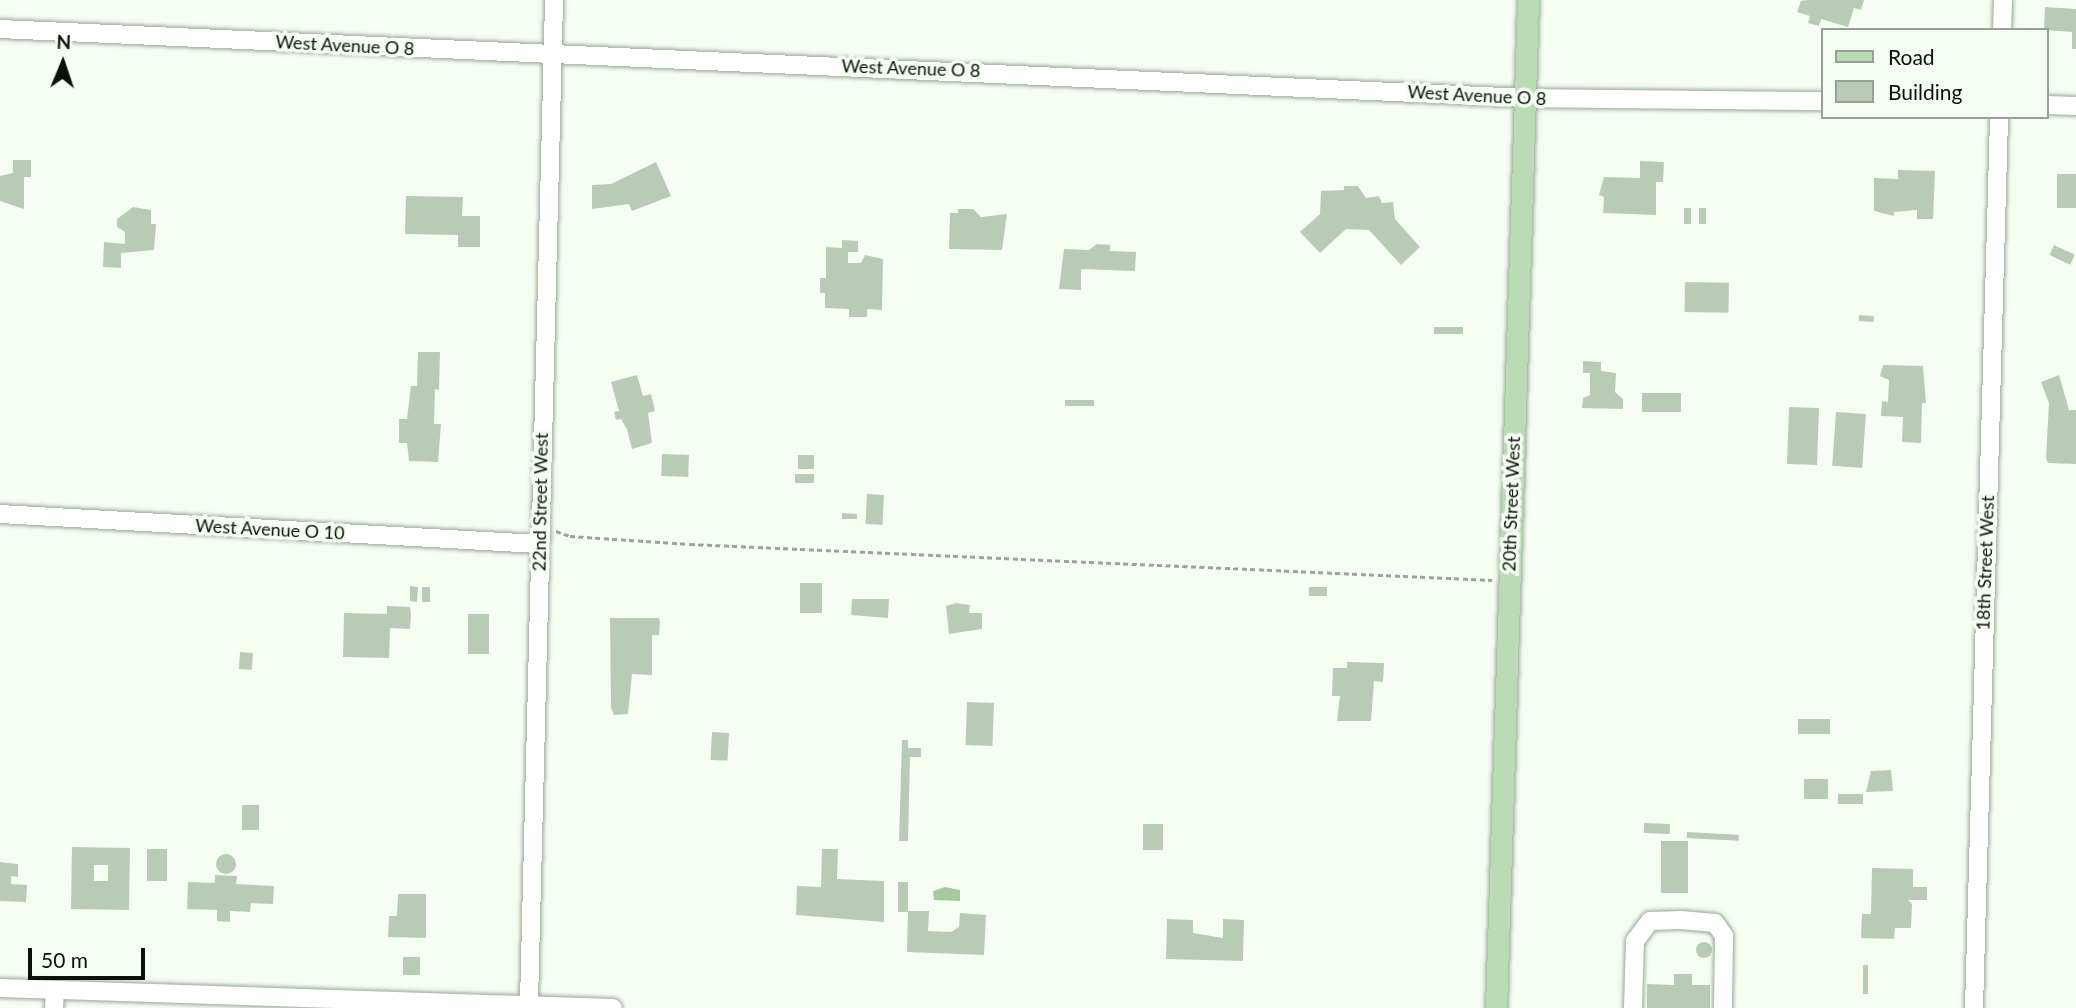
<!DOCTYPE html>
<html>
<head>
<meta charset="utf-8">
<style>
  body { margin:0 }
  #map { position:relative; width:2076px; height:1008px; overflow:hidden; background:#f6fef4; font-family:Lato,sans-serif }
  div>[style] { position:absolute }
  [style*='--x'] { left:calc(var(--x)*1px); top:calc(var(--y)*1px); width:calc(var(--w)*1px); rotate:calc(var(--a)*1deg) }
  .water>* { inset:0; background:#a6c9a1 }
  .building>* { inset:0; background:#b8cbb5; transform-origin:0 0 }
  .round { border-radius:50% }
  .path>* { height:2.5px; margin-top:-1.25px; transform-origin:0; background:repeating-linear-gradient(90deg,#9ca39a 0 5px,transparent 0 8.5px) }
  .roads { filter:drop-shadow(0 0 2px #96a993) drop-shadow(0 0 2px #96a993) }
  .minor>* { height:18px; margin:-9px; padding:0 9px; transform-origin:9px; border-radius:9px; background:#fff }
  .major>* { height:21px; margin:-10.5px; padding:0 10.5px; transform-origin:10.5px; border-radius:10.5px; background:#bbdbb6 }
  span { translate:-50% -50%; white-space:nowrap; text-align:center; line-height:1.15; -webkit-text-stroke:7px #f6fef4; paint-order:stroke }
  .street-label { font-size:18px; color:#0a1109 }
  .legend { position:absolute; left:1821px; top:28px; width:228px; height:91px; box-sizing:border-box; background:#f6fef4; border:2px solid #989f96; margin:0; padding:9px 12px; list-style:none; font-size:21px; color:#0a1109 }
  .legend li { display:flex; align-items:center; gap:14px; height:35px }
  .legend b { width:35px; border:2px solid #989f96 }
  .north { position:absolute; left:28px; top:28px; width:70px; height:70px; -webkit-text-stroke:5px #f6fef4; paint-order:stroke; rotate:2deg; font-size:19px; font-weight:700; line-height:28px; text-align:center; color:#0a1109 }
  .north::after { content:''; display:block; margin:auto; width:24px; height:32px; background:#0a1109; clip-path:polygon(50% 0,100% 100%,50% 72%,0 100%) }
  .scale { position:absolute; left:28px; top:948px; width:117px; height:32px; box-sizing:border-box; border:4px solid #0a1109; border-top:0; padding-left:9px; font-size:21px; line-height:24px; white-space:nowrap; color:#0a1109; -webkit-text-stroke:5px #f6fef4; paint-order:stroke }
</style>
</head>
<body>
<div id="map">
  <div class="water">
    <div style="clip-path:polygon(945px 887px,960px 890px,960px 901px,934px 900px,933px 891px)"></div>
  </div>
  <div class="building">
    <div style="clip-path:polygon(1808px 0,1864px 0,1861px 10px,1854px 8px,1848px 27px,1821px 19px,1819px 26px,1808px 23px,1810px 16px,1797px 12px,1801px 1px)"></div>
    <div style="clip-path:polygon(2045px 7px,2076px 9px,2076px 49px,2072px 49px,2072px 32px,2044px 30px)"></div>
    <div style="clip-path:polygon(13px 160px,31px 160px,31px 177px,24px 177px,24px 209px,0 201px,0 176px,13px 173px)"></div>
    <div style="clip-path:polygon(1640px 161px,1664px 162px,1663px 182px,1656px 182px,1656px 215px,1603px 213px,1604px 197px,1599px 195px,1604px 177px,1640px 178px)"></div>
    <div style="clip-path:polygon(656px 162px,671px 196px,632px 211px,629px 204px,592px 209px,592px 185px,611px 184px)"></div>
    <div style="clip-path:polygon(1898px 170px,1935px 171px,1933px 219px,1917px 219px,1917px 210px,1894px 212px,1894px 216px,1874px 211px,1874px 178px,1898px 179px)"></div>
    <div style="left:2057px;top:174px;width:19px;height:34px"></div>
    <div style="clip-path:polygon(1344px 186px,1358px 186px,1366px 198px,1379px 196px,1382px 203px,1393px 202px,1395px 219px,1420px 247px,1401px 265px,1369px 230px,1346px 229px,1320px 253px,1300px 232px,1320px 214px,1321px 191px,1344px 190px)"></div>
    <div style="clip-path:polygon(406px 196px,463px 197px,462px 216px,480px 216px,480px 247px,458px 247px,458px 235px,405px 234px)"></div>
    <div style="clip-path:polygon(133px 207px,151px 210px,151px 224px,156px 224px,154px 250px,121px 253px,121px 268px,103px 267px,104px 242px,125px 244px,125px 232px,117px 227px,117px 219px)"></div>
    <div style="left:1684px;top:208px;width:7px;height:16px"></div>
    <div style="left:1699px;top:208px;width:7px;height:16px"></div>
    <div style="clip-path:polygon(958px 209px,973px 209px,981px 217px,1007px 214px,1002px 250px,949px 249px,950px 213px,958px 213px)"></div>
    <div style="clip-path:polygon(842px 240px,858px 241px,858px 252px,848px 252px,848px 263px,861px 263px,865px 255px,883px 259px,882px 310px,867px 309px,867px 317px,849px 317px,849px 309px,825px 308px,825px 293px,820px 293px,820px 278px,826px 278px,826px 247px,842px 248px)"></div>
    <div style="clip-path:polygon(1097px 244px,1110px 245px,1110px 251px,1136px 252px,1135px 271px,1081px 269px,1081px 290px,1059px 289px,1064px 249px,1089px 250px)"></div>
    <div style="left:2054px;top:245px;width:23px;height:11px;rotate:25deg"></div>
    <div style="left:1685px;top:282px;width:44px;height:30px;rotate:1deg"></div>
    <div style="left:1859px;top:315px;width:15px;height:6px;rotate:4deg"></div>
    <div style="left:1434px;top:327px;width:29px;height:7px"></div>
    <div style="clip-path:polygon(418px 352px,440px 352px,439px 390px,435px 389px,434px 424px,441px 424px,438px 462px,409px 461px,407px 443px,399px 443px,399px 419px,407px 419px,411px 386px,417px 386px)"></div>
    <div style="clip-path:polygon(1583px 361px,1601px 362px,1601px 371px,1616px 373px,1615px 392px,1623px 399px,1623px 409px,1582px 408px,1583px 398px,1590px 395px,1590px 373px,1583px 373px)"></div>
    <div style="clip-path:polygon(1883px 365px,1923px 366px,1926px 403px,1922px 403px,1921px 443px,1902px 442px,1903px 417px,1881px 416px,1882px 401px,1888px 402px,1889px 380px,1880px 376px)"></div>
    <div style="clip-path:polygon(637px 375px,643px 396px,651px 394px,655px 411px,648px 413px,652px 443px,632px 449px,627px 429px,621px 419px,616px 420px,614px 412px,619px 411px,611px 382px)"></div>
    <div style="clip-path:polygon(2059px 375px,2069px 410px,2076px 410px,2076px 464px,2048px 463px,2046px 458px,2049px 403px,2041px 382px)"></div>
    <div style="left:1642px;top:393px;width:39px;height:19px"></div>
    <div style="left:1065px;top:400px;width:29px;height:6px"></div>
    <div style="left:1789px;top:407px;width:30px;height:57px;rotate:2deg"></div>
    <div style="left:1836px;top:412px;width:30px;height:54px;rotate:4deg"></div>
    <div style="left:662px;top:454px;width:27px;height:22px;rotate:2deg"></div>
    <div style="left:798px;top:455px;width:16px;height:14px"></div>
    <div style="left:795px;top:474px;width:19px;height:9px"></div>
    <div style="left:867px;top:494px;width:17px;height:30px;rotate:3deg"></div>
    <div style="clip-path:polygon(842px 513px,857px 514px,857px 519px,842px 519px)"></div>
    <div style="left:800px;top:583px;width:22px;height:30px"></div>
    <div style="clip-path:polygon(410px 586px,418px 587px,417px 602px,410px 601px)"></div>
    <div style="left:422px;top:587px;width:8px;height:15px"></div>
    <div style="left:1309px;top:587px;width:18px;height:9px"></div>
    <div style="clip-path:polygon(852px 599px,889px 599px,888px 618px,851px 615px)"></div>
    <div style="clip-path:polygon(956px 603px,970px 605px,969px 613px,982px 613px,982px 629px,949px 634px,946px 606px)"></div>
    <div style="clip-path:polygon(387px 606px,410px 607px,411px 614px,410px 629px,390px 628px,389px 658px,343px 657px,344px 613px,387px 614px)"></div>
    <div style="left:468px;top:614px;width:21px;height:40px"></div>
    <div style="clip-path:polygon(610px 618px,659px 618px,660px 622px,659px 635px,652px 635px,652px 675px,632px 674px,628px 714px,614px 715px,611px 708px)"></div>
    <div style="left:240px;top:652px;width:13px;height:17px;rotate:4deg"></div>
    <div style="clip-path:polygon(1347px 662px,1384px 663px,1383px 682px,1374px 681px,1371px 721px,1337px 721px,1340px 696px,1332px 696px,1333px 668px,1347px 668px)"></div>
    <div style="left:967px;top:702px;width:27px;height:43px;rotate:2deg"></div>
    <div style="left:1798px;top:719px;width:32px;height:15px"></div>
    <div style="left:712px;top:732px;width:17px;height:28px;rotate:3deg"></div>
    <div style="clip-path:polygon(902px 740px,908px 740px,908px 748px,921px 748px,921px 757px,910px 757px,908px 841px,899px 841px)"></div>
    <div style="clip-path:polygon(1891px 770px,1893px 791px,1866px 792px,1871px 771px)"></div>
    <div style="left:1804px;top:779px;width:24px;height:20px"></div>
    <div style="left:1838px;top:794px;width:25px;height:10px"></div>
    <div style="left:242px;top:805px;width:17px;height:25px"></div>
    <div style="left:1644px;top:823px;width:26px;height:10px;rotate:2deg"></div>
    <div style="left:1143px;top:824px;width:20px;height:26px"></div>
    <div style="left:1687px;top:832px;width:52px;height:6px;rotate:3deg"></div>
    <div style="left:1661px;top:841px;width:27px;height:52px"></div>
    <div style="clip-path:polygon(evenodd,72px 847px,130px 848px,129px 910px,71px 909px,72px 847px,94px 865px,108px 865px,108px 881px,94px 881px,94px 865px)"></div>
    <div style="left:147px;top:849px;width:20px;height:32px"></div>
    <div style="clip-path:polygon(822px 849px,838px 849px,837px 879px,884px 881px,884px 922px,796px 915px,797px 886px,821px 887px)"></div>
    <div class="round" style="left:216px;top:854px;width:20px;height:20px"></div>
    <div style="clip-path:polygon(0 862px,18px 864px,18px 877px,11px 876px,11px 884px,27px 885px,26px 902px,0 901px)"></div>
    <div style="clip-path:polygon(1872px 868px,1913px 869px,1913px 887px,1927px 887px,1927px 900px,1908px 900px,1912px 904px,1911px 928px,1895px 928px,1894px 939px,1861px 938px,1862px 914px,1871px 914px)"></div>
    <div style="clip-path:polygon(215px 875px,237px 876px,236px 884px,274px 886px,273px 904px,251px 903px,250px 912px,230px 911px,230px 922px,217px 921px,217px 910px,187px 909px,188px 882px,215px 883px)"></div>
    <div style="left:898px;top:882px;width:10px;height:30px"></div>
    <div style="clip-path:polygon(398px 894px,426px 894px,426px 938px,388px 937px,389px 916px,397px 916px)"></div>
    <div style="clip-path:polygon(908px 911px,929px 911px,928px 931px,951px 932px,959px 927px,960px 913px,986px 915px,984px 955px,907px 952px)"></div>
    <div style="clip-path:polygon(1167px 919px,1193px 920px,1193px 933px,1223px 938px,1223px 919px,1244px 920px,1243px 961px,1166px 959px)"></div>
    <div class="round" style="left:1696px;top:942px;width:16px;height:16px"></div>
    <div style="left:403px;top:957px;width:17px;height:18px"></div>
    <div style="left:1863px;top:965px;width:5px;height:29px"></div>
    <div style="clip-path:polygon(1674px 974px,1692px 974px,1692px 985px,1710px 985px,1710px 1008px,1647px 1008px,1647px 984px,1674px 985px)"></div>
  </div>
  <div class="path">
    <div style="--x:556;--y:531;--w:15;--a:20"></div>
    <div style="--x:570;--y:536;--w:120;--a:3.8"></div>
    <div style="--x:690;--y:544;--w:803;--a:2.57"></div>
  </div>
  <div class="roads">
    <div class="minor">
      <div style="--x:0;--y:29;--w:1527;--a:2.59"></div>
      <div style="--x:1525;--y:98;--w:297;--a:0.6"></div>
      <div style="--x:2002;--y:30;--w:30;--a:-88"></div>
      <div style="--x:2046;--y:105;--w:30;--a:2"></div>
      <div style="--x:0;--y:514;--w:540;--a:3.19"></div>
      <div style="--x:0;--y:988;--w:613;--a:1.87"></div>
      <div style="--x:529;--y:1003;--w:1003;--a:-88.57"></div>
      <div style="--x:54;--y:1008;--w:18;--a:-87"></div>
      <div style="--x:1633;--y:1008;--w:67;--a:-88.3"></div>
      <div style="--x:1635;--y:941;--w:25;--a:-53"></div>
      <div style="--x:1650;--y:921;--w:31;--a:-2"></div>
      <div style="--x:1681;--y:920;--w:34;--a:5"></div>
      <div style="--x:1715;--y:923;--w:16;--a:55"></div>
      <div style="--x:1724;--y:936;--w:72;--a:90.8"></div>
      <div style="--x:1974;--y:1008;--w:891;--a:-88.39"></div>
    </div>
    <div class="major">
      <div style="--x:1496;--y:1008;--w:1009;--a:-88.18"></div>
    </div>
  </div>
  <div class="street-label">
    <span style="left:345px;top:45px;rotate:3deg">West Avenue O 8</span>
    <span style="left:911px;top:68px;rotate:2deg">West Avenue O 8</span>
    <span style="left:1477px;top:95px;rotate:3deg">West Avenue O 8</span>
    <span style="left:540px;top:502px;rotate:-89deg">22nd Street West</span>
    <span style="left:1511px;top:504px;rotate:-88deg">20th Street West</span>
    <span style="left:270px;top:529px;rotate:3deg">West Avenue O 10</span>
    <span style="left:1985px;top:563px;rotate:-88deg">18th Street West</span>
  </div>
  <ul class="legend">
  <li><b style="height:9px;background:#bbdbb6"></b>Road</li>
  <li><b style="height:19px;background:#b8cbb5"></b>Building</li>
  </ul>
  <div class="north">N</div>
  <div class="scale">50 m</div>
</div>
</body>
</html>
